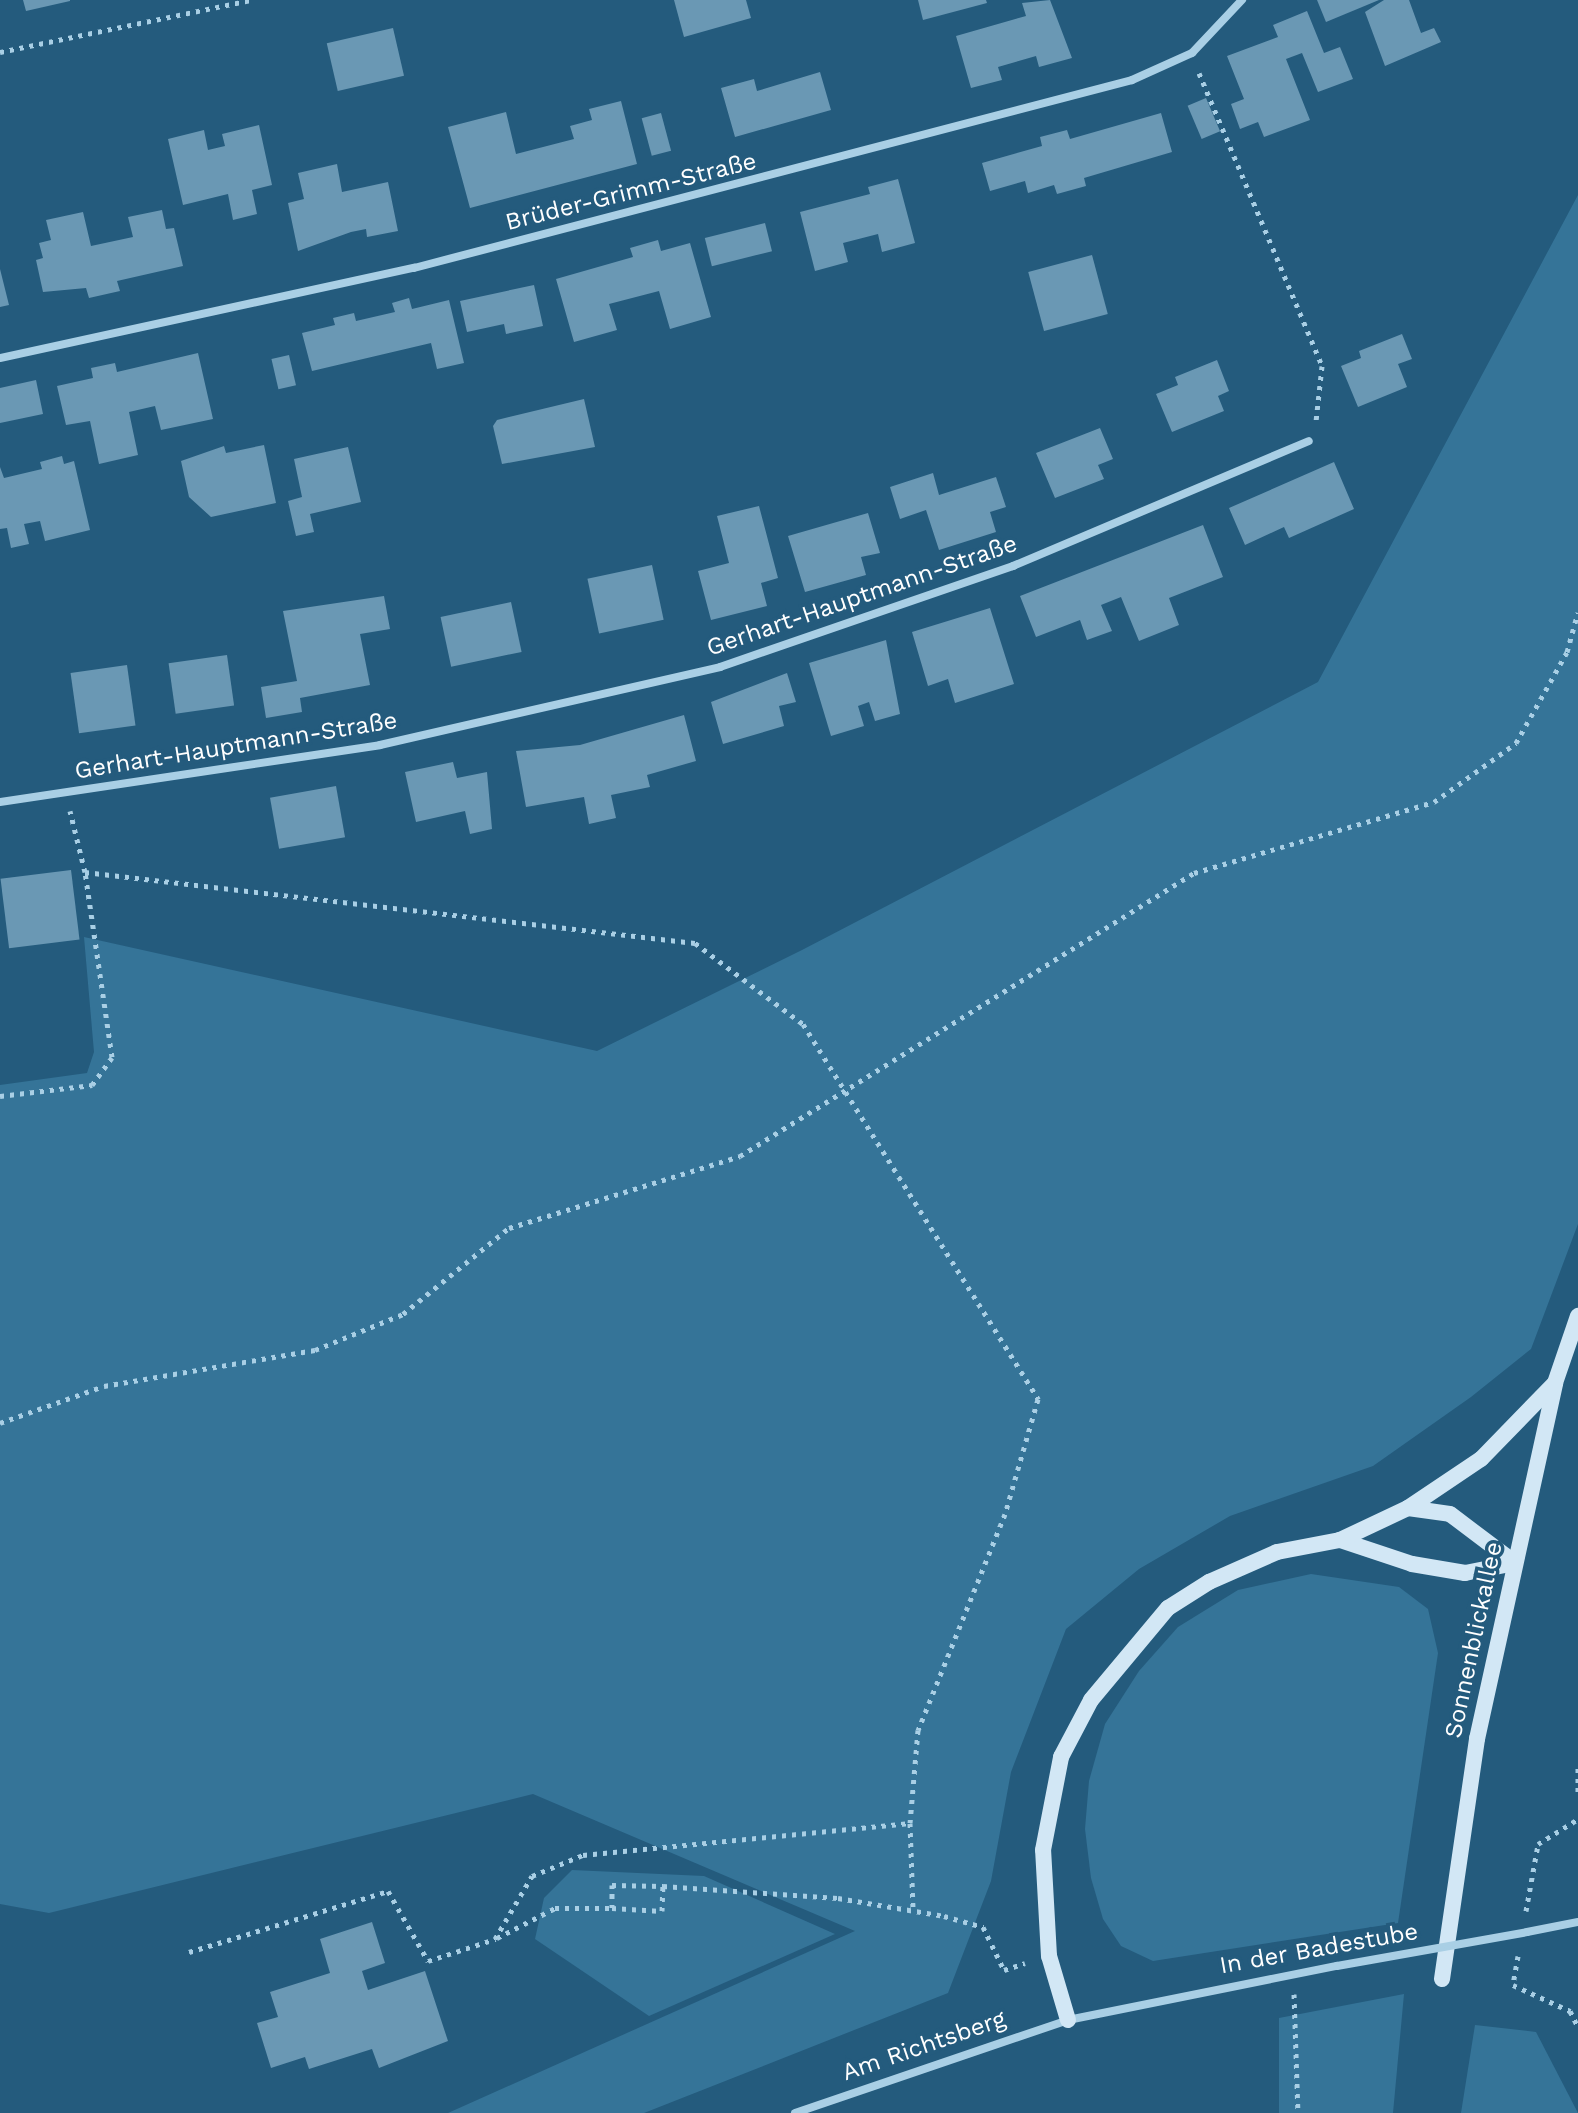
<!DOCTYPE html>
<html>
<head>
<meta charset="utf-8">
<style>
  body { margin:0 }
  #map { position:relative; width:1578px; height:2113px; overflow:hidden; background:#245b7d; font-family:"Work Sans",sans-serif }
  div>[style] { position:absolute }
  [style*='--x'] { left:calc(var(--x)*1px); top:calc(var(--y)*1px); width:calc(var(--w)*1px); rotate:calc(var(--a)*1deg) }
  .green>* { inset:0; background:#357498 }
  .building>* { inset:0; background:#6a98b4; transform-origin:0 0 }
  .path>* { height:5px; margin-top:-2.5px; transform-origin:0; background:repeating-linear-gradient(90deg,#a9cfe5 0 4px,transparent 0 10px) }
  .minor>* { height:8px; margin:-4px; padding:0 4px; transform-origin:4px; border-radius:4px; background:#a9cfe5 }
  .secondary>* { height:16px; margin:-8px; padding:0 8px; transform-origin:8px; border-radius:8px; background:#d2e7f5 }
  .minor-bridge>* { height:8px; margin:-4px; padding:0 4px; transform-origin:4px; border-radius:4px; background:#a9cfe5 }
  span { translate:-50% -50%; white-space:nowrap; text-align:center; line-height:1.15; -webkit-text-stroke:7px #245b7d; paint-order:stroke }
  .street-label { font-size:24px; color:#fff }
</style>
</head>
<body>
<div id="map">
  <div class="green">
    <div style="clip-path:polygon(1578px 195px,1578px 1224px,1531px 1349px,1471px 1397px,1373px 1466px,1230px 1516px,1139px 1569px,1066px 1629px,1011px 1772px,991px 1881px,948px 1993px,644px 2113px,448px 2113px,855px 1931px,533px 1794px,49px 1913px,0 1904px,0 1085px,87px 1073px,94px 1052px,84px 937px,597px 1051px,802px 950px,1318px 682px)"></div>
    <div style="clip-path:polygon(1311px 1574px,1399px 1587px,1428px 1609px,1438px 1653px,1398px 1923px,1153px 1961px,1121px 1946px,1103px 1919px,1091px 1878px,1085px 1829px,1089px 1781px,1105px 1724px,1139px 1671px,1178px 1627px,1238px 1590px)"></div>
    <div style="clip-path:polygon(572px 1870px,704px 1876px,835px 1934px,649px 2016px,535px 1939px,544px 1898px)"></div>
    <div style="clip-path:polygon(1404px 1994px,1393px 2113px,1279px 2113px,1279px 2018px)"></div>
    <div style="clip-path:polygon(1475px 2025px,1536px 2032px,1578px 2113px,1461px 2113px)"></div>
  </div>
  <div class="building">
    <div style="clip-path:polygon(23px 0,70px 0,70px 1px,26px 11px)"></div>
    <div style="clip-path:polygon(674px 0,746px 0,751px 18px,684px 37px)"></div>
    <div style="clip-path:polygon(918px 0,986px 0,987px 3px,923px 20px)"></div>
    <div style="clip-path:polygon(1050px 0,1072px 58px,1039px 67px,1036px 56px,998px 67px,1002px 80px,971px 88px,956px 36px,1026px 16px,1022px 3px)"></div>
    <div style="clip-path:polygon(1317px 0,1379px 0,1326px 22px)"></div>
    <div style="clip-path:polygon(1384px 0,1409px 0,1421px 33px,1434px 28px,1441px 42px,1385px 66px,1365px 12px)"></div>
    <div style="clip-path:polygon(1307px 11px,1324px 53px,1340px 47px,1353px 79px,1318px 92px,1302px 53px,1286px 59px,1310px 120px,1264px 137px,1258px 122px,1240px 129px,1231px 104px,1244px 99px,1227px 56px,1278px 37px,1273px 25px)"></div>
    <div style="left:393px;top:28px;width:49px;height:68px;rotate:77deg"></div>
    <div style="clip-path:polygon(820px 72px,831px 110px,735px 137px,721px 88px,754px 79px,757px 91px)"></div>
    <div style="left:1206px;top:98px;width:36px;height:20px;rotate:67deg"></div>
    <div style="clip-path:polygon(621px 101px,637px 164px,470px 208px,448px 127px,506px 112px,516px 154px,574px 139px,570px 126px,592px 120px,589px 109px)"></div>
    <div style="left:661px;top:113px;width:39px;height:20px;rotate:75deg"></div>
    <div style="clip-path:polygon(1161px 113px,1172px 152px,1084px 178px,1086px 186px,1057px 194px,1054px 185px,1028px 193px,1025px 181px,990px 191px,982px 163px,1042px 146px,1040px 137px,1067px 130px,1070px 139px)"></div>
    <div style="clip-path:polygon(259px 125px,272px 185px,252px 190px,257px 214px,233px 220px,228px 194px,183px 205px,168px 139px,204px 130px,208px 150px,225px 146px,222px 134px)"></div>
    <div style="clip-path:polygon(337px 164px,342px 192px,388px 182px,398px 231px,367px 237px,366px 229px,351px 232px,298px 251px,288px 203px,304px 199px,298px 173px)"></div>
    <div style="clip-path:polygon(898px 179px,915px 243px,882px 252px,878px 234px,843px 243px,848px 262px,815px 271px,800px 212px,870px 194px,868px 187px)"></div>
    <div style="clip-path:polygon(162px 210px,166px 229px,174px 228px,183px 266px,117px 281px,120px 291px,89px 298px,86px 288px,43px 292px,36px 260px,43px 258px,39px 243px,51px 240px,46px 220px,83px 212px,91px 246px,133px 237px,128px 217px)"></div>
    <div style="left:765px;top:223px;width:29px;height:62px;rotate:76deg"></div>
    <div style="clip-path:polygon(658px 240px,661px 251px,690px 243px,711px 317px,670px 329px,659px 291px,609px 304px,617px 330px,574px 342px,556px 279px,633px 257px,630px 248px)"></div>
    <div style="left:1092px;top:255px;width:61px;height:66px;rotate:75deg"></div>
    <div style="clip-path:polygon(0 269px,9px 305px,0 307px)"></div>
    <div style="clip-path:polygon(534px 285px,543px 326px,506px 334px,504px 324px,467px 332px,460px 301px)"></div>
    <div style="clip-path:polygon(409px 298px,412px 309px,449px 300px,464px 363px,437px 369px,431px 343px,312px 371px,302px 333px,335px 325px,333px 318px,354px 313px,356px 321px,395px 312px,392px 303px)"></div>
    <div style="clip-path:polygon(1402px 334px,1412px 359px,1398px 364px,1407px 387px,1358px 407px,1341px 366px,1361px 358px,1359px 351px)"></div>
    <div style="clip-path:polygon(198px 353px,213px 419px,161px 430px,155px 406px,129px 412px,138px 455px,99px 464px,90px 421px,66px 425px,57px 386px,93px 378px,91px 368px,115px 363px,117px 372px)"></div>
    <div style="left:289px;top:355px;width:31px;height:18px;rotate:77deg"></div>
    <div style="clip-path:polygon(1217px 360px,1229px 391px,1218px 396px,1224px 411px,1172px 432px,1156px 394px,1178px 385px,1175px 377px)"></div>
    <div style="clip-path:polygon(36px 380px,43px 414px,0 423px,0 388px)"></div>
    <div style="clip-path:polygon(584px 399px,595px 447px,502px 464px,493px 426px,497px 420px)"></div>
    <div style="clip-path:polygon(1100px 428px,1113px 459px,1098px 465px,1104px 479px,1055px 498px,1036px 453px)"></div>
    <div style="clip-path:polygon(264px 445px,276px 503px,211px 517px,189px 497px,181px 461px,224px 446px,226px 453px)"></div>
    <div style="clip-path:polygon(348px 447px,361px 502px,310px 514px,314px 532px,296px 536px,288px 501px,302px 497px,294px 459px)"></div>
    <div style="clip-path:polygon(62px 456px,64px 464px,74px 461px,90px 530px,45px 541px,40px 521px,24px 524px,29px 544px,11px 548px,7px 528px,0 529px,0 467px,4px 478px,42px 469px,40px 462px)"></div>
    <div style="clip-path:polygon(1334px 462px,1354px 509px,1289px 538px,1284px 527px,1245px 545px,1229px 508px)"></div>
    <div style="clip-path:polygon(933px 473px,939px 495px,996px 477px,1006px 507px,990px 512px,996px 532px,939px 550px,926px 510px,900px 519px,890px 487px)"></div>
    <div style="clip-path:polygon(759px 506px,778px 578px,761px 583px,767px 606px,711px 620px,698px 571px,729px 563px,717px 516px)"></div>
    <div style="clip-path:polygon(868px 513px,880px 553px,861px 557px,866px 575px,805px 592px,788px 536px)"></div>
    <div style="clip-path:polygon(1203px 525px,1223px 577px,1169px 598px,1179px 625px,1139px 641px,1121px 597px,1101px 605px,1112px 631px,1087px 640px,1080px 620px,1036px 637px,1020px 596px)"></div>
    <div style="left:652px;top:565px;width:56px;height:66px;rotate:78deg"></div>
    <div style="clip-path:polygon(384px 596px,390px 629px,360px 634px,370px 685px,300px 698px,302px 712px,266px 718px,261px 687px,297px 681px,283px 611px)"></div>
    <div style="left:511px;top:602px;width:51px;height:72px;rotate:78deg"></div>
    <div style="clip-path:polygon(990px 608px,1014px 684px,955px 703px,948px 679px,928px 686px,912px 632px)"></div>
    <div style="clip-path:polygon(886px 640px,900px 714px,875px 721px,869px 702px,858px 706px,864px 726px,831px 736px,809px 663px)"></div>
    <div style="left:227px;top:655px;width:51px;height:59px;rotate:82deg"></div>
    <div style="left:127px;top:665px;width:61px;height:57px;rotate:82deg"></div>
    <div style="clip-path:polygon(787px 673px,796px 702px,779px 706px,784px 726px,723px 744px,711px 702px)"></div>
    <div style="clip-path:polygon(684px 715px,696px 761px,647px 775px,650px 787px,611px 795px,616px 818px,589px 824px,584px 797px,526px 807px,516px 751px,580px 745px)"></div>
    <div style="clip-path:polygon(453px 762px,457px 778px,487px 772px,492px 829px,470px 834px,465px 811px,416px 822px,405px 772px)"></div>
    <div style="left:336px;top:786px;width:52px;height:67px;rotate:80deg"></div>
    <div style="left:71px;top:870px;width:70px;height:71px;rotate:83deg"></div>
    <div style="clip-path:polygon(372px 1922px,385px 1963px,362px 1971px,368px 1990px,425px 1971px,448px 2041px,379px 2068px,372px 2049px,309px 2069px,305px 2057px,271px 2068px,257px 2023px,278px 2017px,270px 1992px,330px 1973px,320px 1939px)"></div>
  </div>
  <div class="path">
    <div style="--x:0;--y:52;--w:256;--a:-11.7"></div>
    <div style="--x:1199;--y:73;--w:318;--a:67.2"></div>
    <div style="--x:1322;--y:366;--w:55;--a:96.2"></div>
    <div style="--x:85;--y:872;--w:614;--a:6.64"></div>
    <div style="--x:695;--y:943;--w:135;--a:36.9"></div>
    <div style="--x:803;--y:1024;--w:443;--a:57.9"></div>
    <div style="--x:1038;--y:1399;--w:120;--a:106"></div>
    <div style="--x:1005;--y:1514;--w:233;--a:111.9"></div>
    <div style="--x:918;--y:1730;--w:93;--a:94.9"></div>
    <div style="--x:910;--y:1823;--w:86;--a:88"></div>
    <div style="--x:0;--y:1096;--w:93;--a:-6.8"></div>
    <div style="--x:92;--y:1085;--w:34;--a:-54"></div>
    <div style="--x:112;--y:1057;--w:187;--a:-98.3"></div>
    <div style="--x:85;--y:872;--w:63;--a:-103.8"></div>
    <div style="--x:0;--y:1423;--w:110;--a:-19.6"></div>
    <div style="--x:104;--y:1386;--w:214;--a:-9.7"></div>
    <div style="--x:315;--y:1350;--w:95;--a:-22.2"></div>
    <div style="--x:403;--y:1314;--w:136;--a:-39.1"></div>
    <div style="--x:509;--y:1228;--w:242;--a:-17.3"></div>
    <div style="--x:740;--y:1156;--w:535;--a:-31.94"></div>
    <div style="--x:1194;--y:873;--w:250;--a:-16.5"></div>
    <div style="--x:1434;--y:802;--w:101;--a:-35.7"></div>
    <div style="--x:1516;--y:743;--w:104;--a:-60.7"></div>
    <div style="--x:1567;--y:652;--w:41;--a:-74.6"></div>
    <div style="--x:1578;--y:1768;--w:26;--a:90"></div>
    <div style="--x:612;--y:1908;--w:50;--a:3.4"></div>
    <div style="--x:662;--y:1911;--w:25;--a:-88"></div>
    <div style="--x:1526;--y:1911;--w:68;--a:-79.8"></div>
    <div style="--x:1538;--y:1844;--w:47;--a:-32"></div>
    <div style="--x:497;--y:1938;--w:65;--a:-27.3"></div>
    <div style="--x:555;--y:1908;--w:57;--a:0"></div>
    <div style="--x:612;--y:1908;--w:23;--a:-90"></div>
    <div style="--x:612;--y:1885;--w:51;--a:1.1"></div>
    <div style="--x:663;--y:1886;--w:175;--a:3.9"></div>
    <div style="--x:838;--y:1898;--w:108;--a:9.6"></div>
    <div style="--x:944;--y:1916;--w:41;--a:15.8"></div>
    <div style="--x:983;--y:1927;--w:48;--a:64"></div>
    <div style="--x:1004;--y:1970;--w:22;--a:-18"></div>
    <div style="--x:189;--y:1952;--w:208;--a:-17"></div>
    <div style="--x:388;--y:1891;--w:81;--a:60.3"></div>
    <div style="--x:428;--y:1961;--w:71;--a:-18.2"></div>
    <div style="--x:495;--y:1939;--w:73;--a:-59.6"></div>
    <div style="--x:532;--y:1876;--w:55;--a:-22.4"></div>
    <div style="--x:583;--y:1855;--w:329;--a:-5.6"></div>
    <div style="--x:1518;--y:1956;--w:29;--a:100"></div>
    <div style="--x:1513;--y:1985;--w:63;--a:24.5"></div>
    <div style="--x:1570;--y:2011;--w:18;--a:63"></div>
    <div style="--x:1294;--y:1994;--w:119;--a:88.1"></div>
  </div>
  <div class="minor">
    <div style="--x:0;--y:358;--w:424;--a:-12.3"></div>
    <div style="--x:414;--y:268;--w:742;--a:-14.67"></div>
    <div style="--x:1132;--y:80;--w:66;--a:-24.2"></div>
    <div style="--x:1192;--y:53;--w:73;--a:-46.7"></div>
    <div style="--x:0;--y:802;--w:384;--a:-8.5"></div>
    <div style="--x:380;--y:745;--w:349;--a:-12.9"></div>
    <div style="--x:720;--y:667;--w:310;--a:-19"></div>
    <div style="--x:1013;--y:566;--w:321;--a:-22.9"></div>
    <div style="--x:1527;--y:1932;--w:52;--a:-11.1"></div>
    <div style="--x:795;--y:2113;--w:288;--a:-18.8"></div>
    <div style="--x:1068;--y:2020;--w:274;--a:-11.4"></div>
  </div>
  <div class="secondary">
    <div style="--x:1408;--y:1508;--w:42;--a:8.1"></div>
    <div style="--x:1450;--y:1514;--w:81;--a:37"></div>
    <div style="--x:1340;--y:1540;--w:76;--a:18.4"></div>
    <div style="--x:1412;--y:1564;--w:54;--a:9.6"></div>
    <div style="--x:1465;--y:1573;--w:51;--a:-11.3"></div>
    <div style="--x:1442;--y:1979;--w:243;--a:-81.7"></div>
    <div style="--x:1477;--y:1739;--w:364;--a:-77.6"></div>
    <div style="--x:1555;--y:1383;--w:71;--a:-71.1"></div>
    <div style="--x:1068;--y:2020;--w:67;--a:-106.5"></div>
    <div style="--x:1049;--y:1956;--w:106;--a:-93.2"></div>
    <div style="--x:1043;--y:1850;--w:95;--a:-79"></div>
    <div style="--x:1061;--y:1757;--w:64;--a:-62.2"></div>
    <div style="--x:1091;--y:1700;--w:120;--a:-50.1"></div>
    <div style="--x:1168;--y:1608;--w:49;--a:-32.4"></div>
    <div style="--x:1209;--y:1582;--w:74;--a:-23.8"></div>
    <div style="--x:1277;--y:1552;--w:64;--a:-10.8"></div>
    <div style="--x:1340;--y:1540;--w:75;--a:-25.2"></div>
    <div style="--x:1408;--y:1508;--w:88;--a:-33.9"></div>
    <div style="--x:1481;--y:1459;--w:106;--a:-45.8"></div>
  </div>
  <div class="minor-bridge">
    <div style="--x:1337;--y:1966;--w:193;--a:-10.1"></div>
  </div>
  <div class="street-label">
    <span style="left:631px;top:192px;rotate:-14deg">Brüder-Grimm-Straße</span>
    <span style="left:862px;top:596px;rotate:-19deg">Gerhart-Hauptmann-Straße</span>
    <span style="left:236px;top:746px;rotate:-9deg">Gerhart-Hauptmann-Straße</span>
    <span style="left:1474px;top:1640px;rotate:-78deg">Sonnenblickallee</span>
    <span style="left:1319px;top:1949px;rotate:-10deg">In der Badestube</span>
    <span style="left:924px;top:2046px;rotate:-19deg">Am Richtsberg</span>
  </div>
</div>
</body>
</html>
